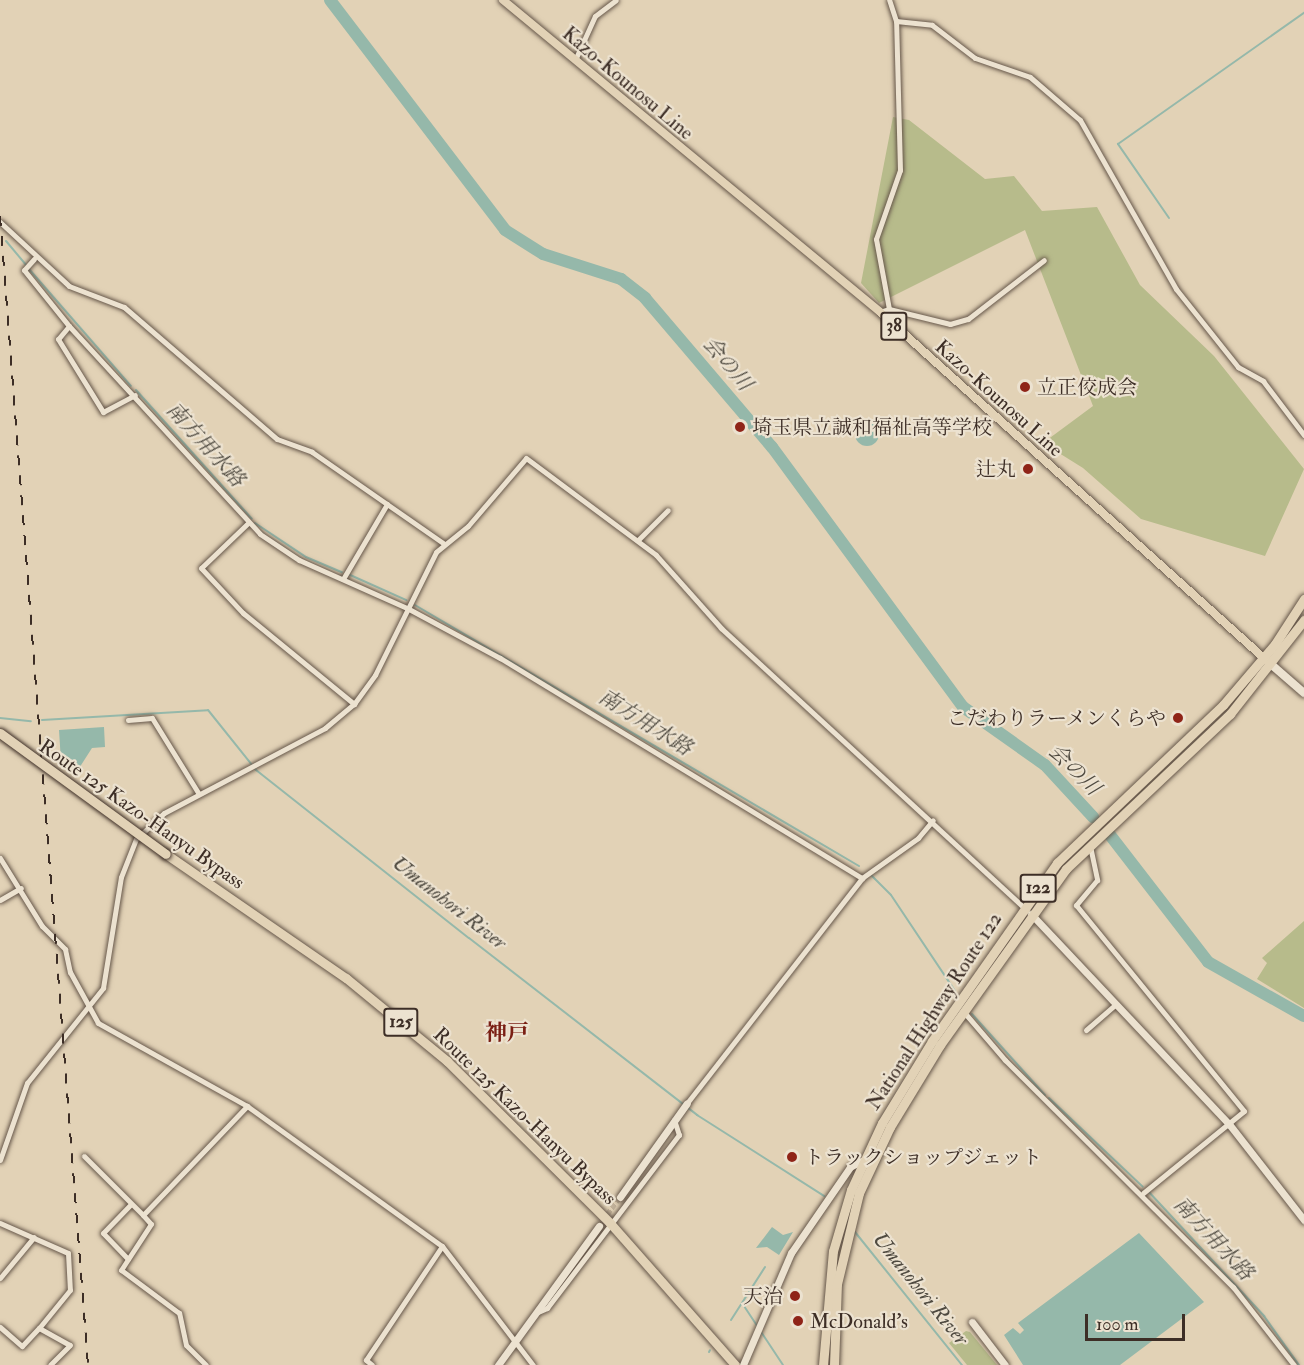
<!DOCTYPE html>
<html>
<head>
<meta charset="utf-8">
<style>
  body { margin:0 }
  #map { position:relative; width:1304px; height:1365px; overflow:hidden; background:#e2d2b6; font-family:"IM FELL Double Pica","Noto Serif JP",serif }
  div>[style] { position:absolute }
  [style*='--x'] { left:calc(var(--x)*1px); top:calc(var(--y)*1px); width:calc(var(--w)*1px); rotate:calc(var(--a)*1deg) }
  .green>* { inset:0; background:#b7bb8b }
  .water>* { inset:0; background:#95b8aa }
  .round { border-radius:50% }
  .stream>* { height:2px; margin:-1px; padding:0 1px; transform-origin:1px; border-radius:1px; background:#95b8aa }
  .river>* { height:12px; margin:-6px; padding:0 6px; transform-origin:6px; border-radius:6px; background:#95b8aa }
  .minor-tunnel>* { height:5px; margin-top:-2.5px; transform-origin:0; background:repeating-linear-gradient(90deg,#c1b199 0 5px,transparent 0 7.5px) }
  .roads { filter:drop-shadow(0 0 2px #66574a) drop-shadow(0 0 2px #66574a) }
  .minor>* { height:5px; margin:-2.5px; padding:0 2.5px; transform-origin:2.5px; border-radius:2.5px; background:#ece2d0 }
  .tertiary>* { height:7px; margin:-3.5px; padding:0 3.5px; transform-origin:3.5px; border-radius:3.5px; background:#ece2d0 }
  .secondary>* { height:8px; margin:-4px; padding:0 4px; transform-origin:4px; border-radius:4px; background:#ece2d0 }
  .primary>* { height:8px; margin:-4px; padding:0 4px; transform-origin:4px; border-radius:4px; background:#e2d2b6 }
  .trunk>* { height:9px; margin:-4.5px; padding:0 4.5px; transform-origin:4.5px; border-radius:4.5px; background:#e2d2b6 }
  .rail>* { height:2px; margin-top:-1px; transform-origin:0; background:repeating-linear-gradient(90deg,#3d2e26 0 10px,transparent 0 20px) }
  .bridges { filter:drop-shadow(0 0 2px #3d2e26) drop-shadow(0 0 2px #3d2e26) }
  .trunk-bridge>* { height:9px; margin:-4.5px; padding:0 4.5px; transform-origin:4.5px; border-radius:4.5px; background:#e2d2b6 }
  .dots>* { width:16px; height:16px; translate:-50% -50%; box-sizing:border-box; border:3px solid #ece2d0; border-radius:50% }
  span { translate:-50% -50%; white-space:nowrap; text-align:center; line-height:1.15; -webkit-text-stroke:4.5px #ece2d0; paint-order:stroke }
  .shield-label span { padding:2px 4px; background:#ece2d0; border:2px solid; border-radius:4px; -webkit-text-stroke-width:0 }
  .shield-label { font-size:18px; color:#3d2e26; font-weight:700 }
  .street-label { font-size:20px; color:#3d2e26 }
  .poi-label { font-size:20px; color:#3d2e26 }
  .left { translate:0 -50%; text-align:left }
  .right { translate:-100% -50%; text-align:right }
  .water-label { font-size:21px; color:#4f4a40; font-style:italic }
  .quarter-label { font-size:22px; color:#7a1f14; font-weight:700 }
  .scale { position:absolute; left:1085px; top:1314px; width:100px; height:27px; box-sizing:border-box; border:3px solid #3d2e26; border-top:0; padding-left:8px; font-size:18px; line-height:21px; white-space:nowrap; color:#3d2e26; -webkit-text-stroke:4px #ece2d0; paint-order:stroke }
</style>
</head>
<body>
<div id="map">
  <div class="green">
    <div style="clip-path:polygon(893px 117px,909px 120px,985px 179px,1014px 176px,1042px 211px,1097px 207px,1140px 285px,1214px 356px,1304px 469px,1265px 556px,1141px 519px,1083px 468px,1043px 443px,1093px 406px,1025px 230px,879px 303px,861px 283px)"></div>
    <div style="clip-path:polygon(1304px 921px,1304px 1008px,1257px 979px,1267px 963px,1262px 958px)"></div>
    <div style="clip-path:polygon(966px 1331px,970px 1332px,997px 1365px,967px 1365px,949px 1343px)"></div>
  </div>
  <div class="water">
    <div class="round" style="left:855px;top:422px;width:24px;height:24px"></div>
    <div style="clip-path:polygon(104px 727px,105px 747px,92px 748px,76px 773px,61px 762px,59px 730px)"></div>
    <div style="clip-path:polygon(772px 1227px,783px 1235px,793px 1232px,779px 1255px,767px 1247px,756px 1248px)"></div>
    <div style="clip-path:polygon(1139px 1233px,1204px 1302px,1120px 1365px,1023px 1365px,1004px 1335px,1013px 1328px,1020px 1334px,1024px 1330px,1018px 1323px)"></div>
  </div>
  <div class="stream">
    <div style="--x:1169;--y:218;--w:90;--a:-124.6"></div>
    <div style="--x:1118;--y:144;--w:228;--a:-35.2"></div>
    <div style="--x:6;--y:241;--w:31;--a:50"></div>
    <div style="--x:29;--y:269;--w:155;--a:48.9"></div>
    <div style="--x:136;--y:390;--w:173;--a:48"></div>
    <div style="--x:255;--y:523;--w:61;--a:33.7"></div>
    <div style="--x:306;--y:557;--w:39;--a:23"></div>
    <div style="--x:348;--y:574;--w:64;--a:24.1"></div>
    <div style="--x:415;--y:605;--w:515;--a:30.45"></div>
    <div style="--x:0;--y:718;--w:31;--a:6"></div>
    <div style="--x:42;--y:720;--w:166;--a:-3.4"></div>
    <div style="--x:208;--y:710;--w:77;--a:51.3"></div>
    <div style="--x:256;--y:770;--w:271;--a:38.3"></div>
    <div style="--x:469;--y:938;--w:289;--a:37.8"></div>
    <div style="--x:697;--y:1115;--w:151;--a:32.5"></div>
    <div style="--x:871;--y:875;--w:28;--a:45"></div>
    <div style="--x:891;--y:895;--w:115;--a:56.3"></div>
    <div style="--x:972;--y:1014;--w:109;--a:48"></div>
    <div style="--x:1049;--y:1098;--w:129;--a:43.4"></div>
    <div style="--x:1148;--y:1191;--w:171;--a:47.1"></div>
    <div style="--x:1264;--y:1316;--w:60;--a:54.5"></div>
    <div style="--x:855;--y:1232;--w:171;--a:51.2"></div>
    <div style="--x:742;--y:1303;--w:74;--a:56.5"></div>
    <div style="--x:731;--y:1320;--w:63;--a:-57.3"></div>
    <div style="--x:709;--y:1352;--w:2;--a:-63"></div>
  </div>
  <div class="river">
    <div style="--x:330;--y:0;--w:289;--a:52.7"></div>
    <div style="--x:505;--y:230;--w:45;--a:32.3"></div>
    <div style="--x:543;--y:254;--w:82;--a:17.8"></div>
    <div style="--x:621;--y:279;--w:31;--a:38"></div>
    <div style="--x:645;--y:298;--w:196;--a:49.6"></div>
    <div style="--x:772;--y:447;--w:323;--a:53.7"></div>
    <div style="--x:963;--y:707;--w:100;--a:35.3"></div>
    <div style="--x:1045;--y:765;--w:71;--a:47.3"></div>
    <div style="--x:1110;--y:835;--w:160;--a:52.3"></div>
    <div style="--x:1208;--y:962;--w:110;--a:29.4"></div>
  </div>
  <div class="minor-tunnel">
    <div style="--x:603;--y:1220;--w:29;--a:-54"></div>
  </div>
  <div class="roads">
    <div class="minor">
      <div style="--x:896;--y:21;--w:36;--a:6"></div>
      <div style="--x:932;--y:25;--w:54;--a:37.5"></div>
      <div style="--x:975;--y:58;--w:58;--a:19.1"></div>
      <div style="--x:1030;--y:77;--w:66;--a:40.7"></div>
      <div style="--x:1080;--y:120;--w:194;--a:60.4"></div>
      <div style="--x:1176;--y:289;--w:100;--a:51.5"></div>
      <div style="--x:1238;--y:367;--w:29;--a:29"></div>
      <div style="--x:1263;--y:381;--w:68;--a:52.8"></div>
      <div style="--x:575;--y:60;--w:48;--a:-65.6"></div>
      <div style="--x:595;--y:16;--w:26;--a:-37"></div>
      <div style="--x:0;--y:222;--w:94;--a:42.8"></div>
      <div style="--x:69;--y:286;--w:59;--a:20.9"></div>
      <div style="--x:124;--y:307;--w:202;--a:40.8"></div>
      <div style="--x:277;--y:439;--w:37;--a:20"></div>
      <div style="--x:312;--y:452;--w:160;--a:34.8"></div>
      <div style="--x:34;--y:259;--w:15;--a:132"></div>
      <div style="--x:24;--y:270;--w:72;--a:51.2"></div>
      <div style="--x:69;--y:326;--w:282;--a:47.4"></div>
      <div style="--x:260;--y:534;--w:47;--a:33.7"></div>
      <div style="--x:299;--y:560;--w:118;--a:24"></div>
      <div style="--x:407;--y:608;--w:106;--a:28.3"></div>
      <div style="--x:500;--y:658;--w:424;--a:31.3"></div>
      <div style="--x:889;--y:309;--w:71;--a:-100.5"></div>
      <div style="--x:876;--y:239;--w:73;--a:-70.8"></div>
      <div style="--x:900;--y:170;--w:149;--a:-91.5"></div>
      <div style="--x:896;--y:21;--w:22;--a:-108"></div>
      <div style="--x:880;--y:312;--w:9;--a:-18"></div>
      <div style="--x:889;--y:309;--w:63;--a:13.8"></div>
      <div style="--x:950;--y:324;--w:19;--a:-16"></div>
      <div style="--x:968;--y:319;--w:96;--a:-37.8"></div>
      <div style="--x:69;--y:326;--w:17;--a:130"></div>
      <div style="--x:58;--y:339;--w:86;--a:58.3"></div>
      <div style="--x:103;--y:412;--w:36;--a:-28"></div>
      <div style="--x:248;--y:523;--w:65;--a:136.2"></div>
      <div style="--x:201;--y:568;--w:62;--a:47"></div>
      <div style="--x:243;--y:613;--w:144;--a:39.3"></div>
      <div style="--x:638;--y:540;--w:42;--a:-45"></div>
      <div style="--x:343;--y:579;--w:87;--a:-59.6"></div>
      <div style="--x:128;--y:720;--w:24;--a:-5"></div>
      <div style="--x:152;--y:718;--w:89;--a:58.3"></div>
      <div style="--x:1090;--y:846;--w:35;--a:78"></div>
      <div style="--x:1097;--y:880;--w:33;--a:130"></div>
      <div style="--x:1076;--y:905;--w:266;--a:50.8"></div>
      <div style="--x:1244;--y:1111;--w:130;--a:140.9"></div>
      <div style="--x:0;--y:858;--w:80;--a:58.3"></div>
      <div style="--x:42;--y:926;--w:33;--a:45"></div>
      <div style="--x:65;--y:949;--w:24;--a:78"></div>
      <div style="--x:70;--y:972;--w:58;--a:61.2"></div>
      <div style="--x:98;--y:1023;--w:171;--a:29.1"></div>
      <div style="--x:247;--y:1106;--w:240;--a:35.7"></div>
      <div style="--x:442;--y:1246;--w:150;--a:52.6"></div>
      <div style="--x:0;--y:900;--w:24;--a:-30"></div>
      <div style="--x:963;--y:1011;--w:65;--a:49.4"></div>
      <div style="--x:1005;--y:1060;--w:322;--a:44.9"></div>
      <div style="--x:1233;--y:1287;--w:99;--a:52"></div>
      <div style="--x:1086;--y:1030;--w:38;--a:-41"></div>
      <div style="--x:687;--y:1103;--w:285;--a:-52.1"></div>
      <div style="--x:862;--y:878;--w:69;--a:-35.5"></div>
      <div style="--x:918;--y:838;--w:23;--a:-50"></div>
      <div style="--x:84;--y:1156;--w:83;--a:45"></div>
      <div style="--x:0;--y:1160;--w:82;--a:-70.7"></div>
      <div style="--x:27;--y:1083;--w:122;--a:-51.3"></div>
      <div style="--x:103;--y:988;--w:112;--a:-80.8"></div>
      <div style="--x:121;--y:877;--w:41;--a:-68.5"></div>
      <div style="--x:136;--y:839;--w:38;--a:-43"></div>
      <div style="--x:164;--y:813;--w:182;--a:-27.8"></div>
      <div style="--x:325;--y:728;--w:38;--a:-40"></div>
      <div style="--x:354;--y:704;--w:36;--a:-54"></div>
      <div style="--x:375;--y:675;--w:137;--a:-63.6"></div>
      <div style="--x:436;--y:552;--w:41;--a:-39.1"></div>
      <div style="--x:468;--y:526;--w:89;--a:-49.5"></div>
      <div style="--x:526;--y:458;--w:162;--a:36.7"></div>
      <div style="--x:656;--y:555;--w:98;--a:48.3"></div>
      <div style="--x:721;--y:628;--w:416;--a:42.7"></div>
      <div style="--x:0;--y:1223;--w:74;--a:23.8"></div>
      <div style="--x:68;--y:1253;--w:37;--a:87"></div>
      <div style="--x:70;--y:1290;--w:49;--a:129.2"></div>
      <div style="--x:128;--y:1259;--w:36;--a:-134"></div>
      <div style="--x:103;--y:1233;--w:40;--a:-46"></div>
      <div style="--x:0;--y:1278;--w:53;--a:-50.3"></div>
      <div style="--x:538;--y:1312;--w:10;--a:-24"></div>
      <div style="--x:547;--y:1308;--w:218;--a:-52.7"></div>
      <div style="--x:679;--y:1135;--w:16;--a:-108"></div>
      <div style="--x:0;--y:1327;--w:29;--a:41"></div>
      <div style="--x:22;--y:1346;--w:25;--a:-47"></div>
      <div style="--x:39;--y:1328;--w:35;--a:29"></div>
      <div style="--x:70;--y:1345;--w:28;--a:135"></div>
      <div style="--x:206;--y:1365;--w:28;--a:-135"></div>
      <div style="--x:186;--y:1345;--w:33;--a:-102"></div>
      <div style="--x:179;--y:1313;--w:72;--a:-143.4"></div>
      <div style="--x:121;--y:1270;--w:55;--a:-56.9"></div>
      <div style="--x:151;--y:1224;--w:12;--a:-132"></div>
      <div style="--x:143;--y:1215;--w:151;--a:-46.3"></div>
      <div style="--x:372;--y:1365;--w:8;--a:-140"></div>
      <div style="--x:366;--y:1360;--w:137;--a:-56.3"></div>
    </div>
    <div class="tertiary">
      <div style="--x:1031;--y:914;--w:289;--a:46.7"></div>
      <div style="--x:1229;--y:1124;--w:122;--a:52"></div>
      <div style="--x:620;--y:1197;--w:115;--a:-54.5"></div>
      <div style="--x:972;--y:1322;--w:54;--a:52.5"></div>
      <div style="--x:498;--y:1365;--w:172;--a:-54"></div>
      <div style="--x:743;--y:1365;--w:122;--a:-66.8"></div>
      <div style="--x:791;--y:1253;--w:104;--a:-55.5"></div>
      <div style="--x:850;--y:1167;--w:17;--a:-28"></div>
    </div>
    <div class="secondary">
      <div style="--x:1273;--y:666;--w:41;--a:41.1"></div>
    </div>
    <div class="primary">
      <div style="--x:503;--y:0;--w:489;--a:39.6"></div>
      <div style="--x:880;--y:312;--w:521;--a:42.04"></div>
    </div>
    <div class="trunk">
      <div style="--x:166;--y:854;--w:219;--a:34.6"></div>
      <div style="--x:346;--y:978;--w:131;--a:39.4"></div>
      <div style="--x:447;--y:1061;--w:230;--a:44.8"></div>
      <div style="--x:610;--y:1223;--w:189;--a:48.6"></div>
      <div style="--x:823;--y:1365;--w:114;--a:-85"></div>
      <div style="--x:833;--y:1251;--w:64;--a:-73.6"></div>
      <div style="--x:851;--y:1190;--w:74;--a:-65.2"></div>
      <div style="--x:882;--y:1123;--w:96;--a:-58.6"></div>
      <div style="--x:932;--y:1041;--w:218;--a:-54.9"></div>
      <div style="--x:1057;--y:863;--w:229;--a:-43.6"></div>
      <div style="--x:1223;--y:705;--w:80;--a:-49.6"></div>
      <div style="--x:1275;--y:644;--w:54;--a:-57.2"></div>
      <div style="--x:834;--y:1365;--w:81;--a:-87.9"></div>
      <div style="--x:837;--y:1284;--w:94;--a:-76.4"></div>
      <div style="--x:859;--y:1193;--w:73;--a:-64.8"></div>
      <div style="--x:890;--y:1127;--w:96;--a:-58.6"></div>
      <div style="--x:940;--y:1045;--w:216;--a:-54.4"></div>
      <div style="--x:1066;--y:869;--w:226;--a:-43.4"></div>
      <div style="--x:1230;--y:714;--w:120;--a:-51.8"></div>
    </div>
  </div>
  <div class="rail">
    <div style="--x:0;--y:216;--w:1152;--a:85.62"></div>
  </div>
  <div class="bridges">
    <div class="trunk-bridge">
      <div style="--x:0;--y:733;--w:205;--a:36.1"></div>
    </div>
  </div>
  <div class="dots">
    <div style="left:1025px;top:387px;background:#8f2418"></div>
    <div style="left:740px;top:427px;background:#8f2418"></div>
    <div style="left:1028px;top:469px;background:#8f2418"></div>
    <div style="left:1178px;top:718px;background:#8f2418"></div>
    <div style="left:792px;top:1157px;background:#8f2418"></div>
    <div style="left:795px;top:1296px;background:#8f2418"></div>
    <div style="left:798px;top:1321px;background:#8f2418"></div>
  </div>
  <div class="shield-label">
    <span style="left:894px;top:326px">38</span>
    <span style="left:1038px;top:888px">122</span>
    <span style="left:401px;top:1022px">125</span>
  </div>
  <div class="street-label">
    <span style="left:628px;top:83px;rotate:40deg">Kazo-Kounosu Line</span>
    <span style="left:999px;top:398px;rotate:42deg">Kazo-Kounosu Line</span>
    <span style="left:142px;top:814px;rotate:35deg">Route 125 Kazo-Hanyu Bypass</span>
    <span style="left:934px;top:1011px;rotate:-57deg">National Highway Route 122</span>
    <span style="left:525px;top:1116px;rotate:44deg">Route 125 Kazo-Hanyu Bypass</span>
  </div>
  <div class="poi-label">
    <span class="left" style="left:1037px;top:387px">立正佼成会</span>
    <span class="left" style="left:752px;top:427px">埼玉県立誠和福祉高等学校</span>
    <span class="right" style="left:1016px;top:469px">辻丸</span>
    <span class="right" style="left:1166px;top:718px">こだわりラーメンくらや</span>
    <span class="left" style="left:804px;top:1157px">トラックショップジェット</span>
    <span class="right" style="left:783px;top:1296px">天治</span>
    <span class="left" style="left:810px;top:1321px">McDonald's</span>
  </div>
  <div class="water-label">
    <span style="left:727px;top:364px;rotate:50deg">会の川</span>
    <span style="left:205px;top:445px;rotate:48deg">南方用水路</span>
    <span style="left:645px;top:723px;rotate:32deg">南方用水路</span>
    <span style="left:1074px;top:770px;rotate:45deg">会の川</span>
    <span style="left:449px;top:903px;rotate:38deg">Umanohori River</span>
    <span style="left:1213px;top:1239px;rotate:47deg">南方用水路</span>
    <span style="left:920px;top:1289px;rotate:51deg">Umanohori River</span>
  </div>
  <div class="quarter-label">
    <span style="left:507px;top:1034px">神戸</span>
  </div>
  <div class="scale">100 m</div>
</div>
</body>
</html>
